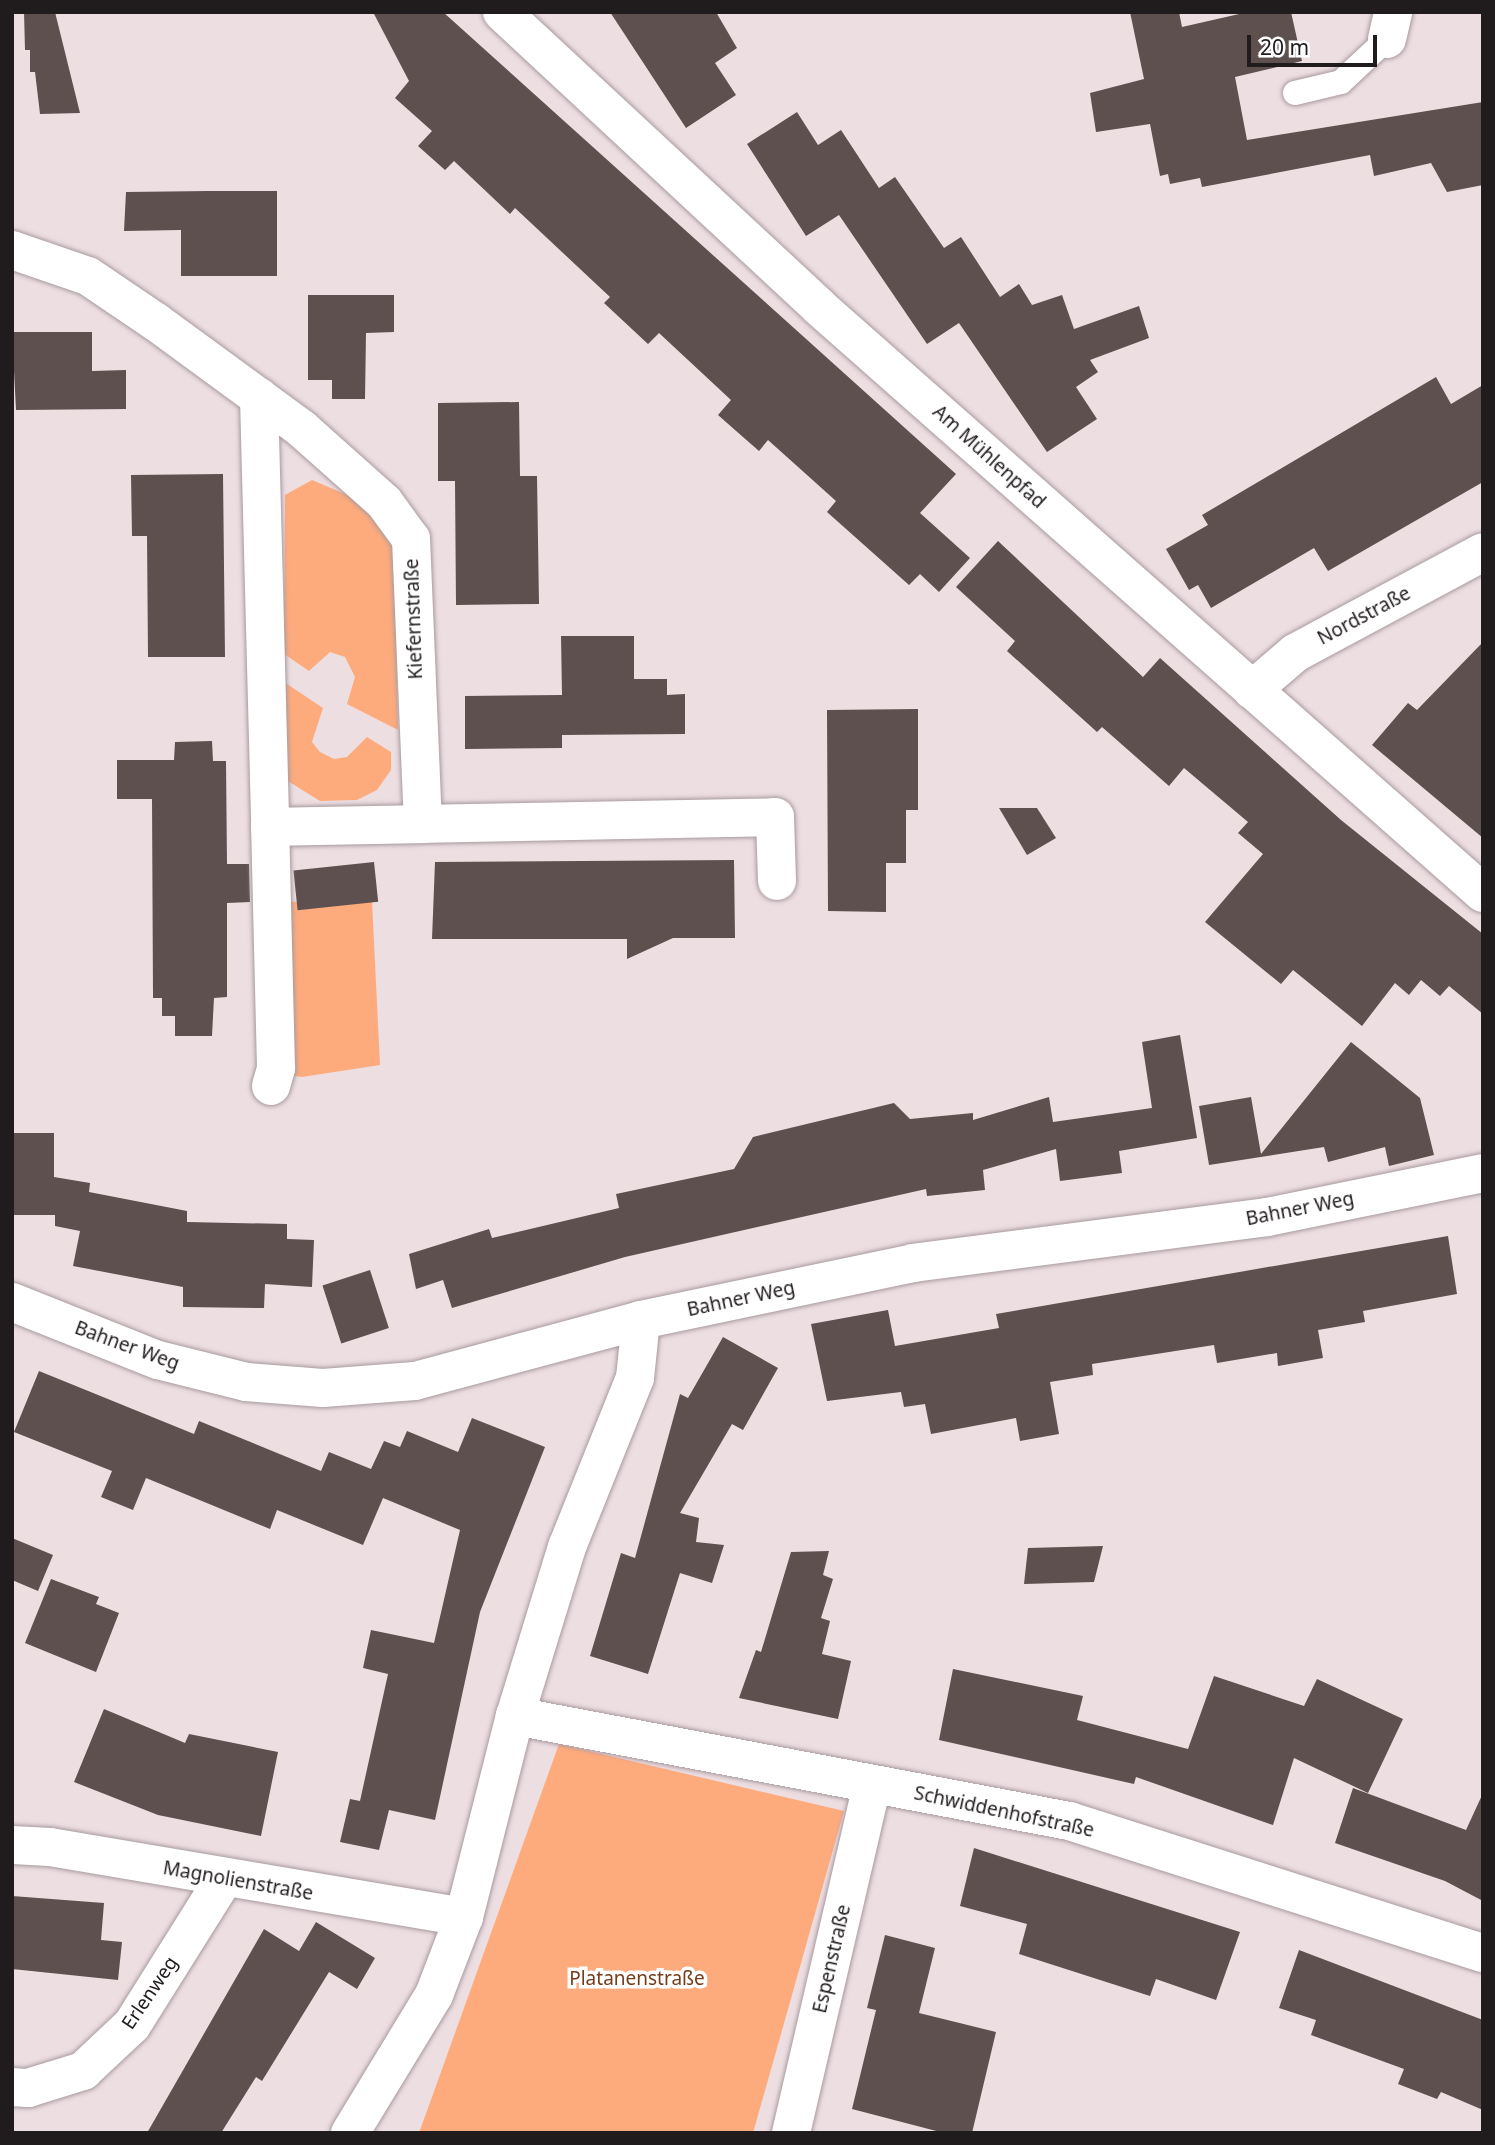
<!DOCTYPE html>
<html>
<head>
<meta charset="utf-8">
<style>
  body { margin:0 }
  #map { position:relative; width:1495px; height:2145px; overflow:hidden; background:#eddee2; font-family:"Noto Sans",sans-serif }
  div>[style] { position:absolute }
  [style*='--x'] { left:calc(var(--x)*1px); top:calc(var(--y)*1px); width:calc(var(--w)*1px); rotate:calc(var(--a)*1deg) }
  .green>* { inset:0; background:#fdab7d }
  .building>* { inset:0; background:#5d504f; transform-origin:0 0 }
  .roads { filter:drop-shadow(0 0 2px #a89a9e) drop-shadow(0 0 2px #a89a9e) }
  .service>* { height:24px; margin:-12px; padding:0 12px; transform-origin:12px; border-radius:12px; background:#fff }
  .minor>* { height:38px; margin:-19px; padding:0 19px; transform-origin:19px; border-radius:19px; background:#fff }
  span { translate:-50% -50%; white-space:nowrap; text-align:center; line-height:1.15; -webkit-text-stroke:7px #fff; paint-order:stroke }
  .street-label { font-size:19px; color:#201b1d }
  .park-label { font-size:19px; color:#753c19 }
  .frame { position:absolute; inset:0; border:14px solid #201b1d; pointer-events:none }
  .scale { position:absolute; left:1247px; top:35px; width:130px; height:32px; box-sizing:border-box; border:4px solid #201b1d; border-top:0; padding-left:9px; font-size:21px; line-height:24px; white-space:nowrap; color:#201b1d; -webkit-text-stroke:5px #fff; paint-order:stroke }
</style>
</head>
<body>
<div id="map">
  <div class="green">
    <div style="clip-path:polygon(312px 480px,364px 502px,394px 542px,398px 730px,347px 704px,355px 677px,345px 657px,330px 652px,309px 671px,284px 654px,285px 495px)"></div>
    <div style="clip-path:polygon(284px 682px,323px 708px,312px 742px,320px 752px,334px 759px,347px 757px,367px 737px,391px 752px,391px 770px,377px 790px,357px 800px,320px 801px,283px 778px)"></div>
    <div style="clip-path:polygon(372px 901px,380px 1065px,302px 1077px,281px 1074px,278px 902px)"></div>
    <div style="clip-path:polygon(559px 1744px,844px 1811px,753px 2133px,419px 2133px)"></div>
  </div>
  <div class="building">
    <div style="clip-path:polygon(24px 12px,55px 12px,80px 113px,40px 114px,35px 72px,30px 72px,30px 50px,25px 50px)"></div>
    <div style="clip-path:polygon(373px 12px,443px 12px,956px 474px,920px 513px,970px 558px,939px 592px,920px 574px,909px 585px,827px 512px,836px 501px,768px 440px,759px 451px,735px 430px,718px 415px,731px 400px,659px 333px,648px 344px,604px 303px,610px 297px,515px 208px,510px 214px,454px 161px,445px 170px,418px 146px,432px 131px,395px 98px,409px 81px)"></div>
    <div style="clip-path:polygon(610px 12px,716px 12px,737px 48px,715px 63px,736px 95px,686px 128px)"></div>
    <div style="clip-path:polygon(1130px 12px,1179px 12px,1182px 27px,1248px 12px,1291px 12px,1302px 61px,1235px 77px,1247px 140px,1483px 102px,1483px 185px,1447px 192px,1431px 163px,1374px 176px,1370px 155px,1202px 187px,1200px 178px,1170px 184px,1168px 174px,1160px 176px,1150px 124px,1096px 132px,1090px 93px,1144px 79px)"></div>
    <div style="clip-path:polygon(797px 112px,818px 145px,841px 130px,879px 188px,895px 177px,944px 248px,961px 237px,1000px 297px,1019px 284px,1032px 305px,1062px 295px,1074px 329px,1139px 306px,1149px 338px,1090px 360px,1098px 372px,1076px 387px,1097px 419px,1047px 452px,959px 323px,927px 344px,839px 215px,806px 236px,747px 144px)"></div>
    <div style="clip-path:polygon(209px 191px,277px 191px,277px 276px,181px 276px,181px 230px,124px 231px,126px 192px)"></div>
    <div style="clip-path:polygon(308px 295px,394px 295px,394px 332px,366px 333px,365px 399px,332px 399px,332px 380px,308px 380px)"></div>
    <div style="clip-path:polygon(12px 332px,92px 332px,92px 371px,126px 370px,126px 409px,16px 410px)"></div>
    <div style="clip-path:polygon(1436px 377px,1451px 404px,1483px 385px,1483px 482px,1328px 571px,1314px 548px,1211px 608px,1198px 585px,1189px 590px,1166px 549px,1208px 525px,1202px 515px)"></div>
    <div style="clip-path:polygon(519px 402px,520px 476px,537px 476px,539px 604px,456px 605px,455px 481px,438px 481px,438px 403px)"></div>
    <div style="clip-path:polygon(223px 474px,225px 657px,148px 657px,147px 536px,132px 536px,131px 475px)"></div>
    <div style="clip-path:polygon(998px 541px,1143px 677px,1160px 658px,1341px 820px,1483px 934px,1483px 1014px,1449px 986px,1440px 996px,1421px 980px,1409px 995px,1395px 983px,1362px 1026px,1293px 970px,1281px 984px,1205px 922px,1263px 854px,1238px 833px,1248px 822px,1184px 768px,1169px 786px,1102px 727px,1097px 732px,1007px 651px,1015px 641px,956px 587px)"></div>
    <div style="clip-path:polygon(561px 636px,634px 636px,634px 679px,667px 679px,667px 695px,685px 694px,685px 734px,562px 735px,562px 748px,465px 749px,465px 696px,562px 695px)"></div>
    <div style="clip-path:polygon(1483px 642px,1483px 838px,1372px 745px,1408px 703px,1417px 710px)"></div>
    <div style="clip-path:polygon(918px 709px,918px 810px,906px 810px,906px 863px,886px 863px,886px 912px,828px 911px,827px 710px)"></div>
    <div style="clip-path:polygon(212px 741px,213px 761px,226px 761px,227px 864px,249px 864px,250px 902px,227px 903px,227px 997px,214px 998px,212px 1036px,175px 1036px,175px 1016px,162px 1016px,162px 998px,153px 998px,152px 799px,117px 799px,117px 760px,174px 760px,175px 742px)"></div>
    <div style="clip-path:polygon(999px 808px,1037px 808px,1056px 838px,1027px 855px)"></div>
    <div style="clip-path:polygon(734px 860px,735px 938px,673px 938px,627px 959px,627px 939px,432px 939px,435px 862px)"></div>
    <div style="left:374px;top:862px;width:40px;height:81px;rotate:84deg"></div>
    <div style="clip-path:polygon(1180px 1035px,1197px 1138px,1119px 1151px,1122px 1173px,1060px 1181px,1056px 1149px,983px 1170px,985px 1190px,927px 1196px,926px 1189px,625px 1257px,452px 1308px,443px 1280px,416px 1289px,409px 1254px,489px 1229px,492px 1238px,619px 1208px,616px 1194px,734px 1169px,753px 1137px,894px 1103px,910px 1119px,973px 1113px,973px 1120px,1049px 1097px,1053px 1122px,1152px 1108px,1142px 1042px)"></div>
    <div style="clip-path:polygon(1351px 1042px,1420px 1098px,1434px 1155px,1389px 1166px,1385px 1147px,1328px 1162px,1324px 1147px,1209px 1165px,1199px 1106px,1251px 1097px,1261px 1154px)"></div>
    <div style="clip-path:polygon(12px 1133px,54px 1133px,54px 1177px,90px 1183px,89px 1192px,187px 1211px,187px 1222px,287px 1224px,287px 1239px,314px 1240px,312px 1287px,265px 1284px,264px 1308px,183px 1307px,183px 1287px,73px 1266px,80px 1231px,55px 1226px,55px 1215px,12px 1215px)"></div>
    <div style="clip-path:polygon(1448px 1236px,1457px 1294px,1363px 1311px,1365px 1322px,1318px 1330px,1323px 1358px,1278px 1366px,1277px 1353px,1217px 1363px,1214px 1345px,1092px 1364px,1093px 1375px,1050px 1382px,1059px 1434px,1020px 1441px,1016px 1418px,931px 1434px,925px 1404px,904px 1407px,901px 1392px,827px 1401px,811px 1324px,888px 1310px,895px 1346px,999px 1328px,996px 1314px)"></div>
    <div style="left:370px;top:1270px;width:61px;height:50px;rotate:72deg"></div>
    <div style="clip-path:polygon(723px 1337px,778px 1368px,743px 1430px,732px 1424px,680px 1513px,699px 1518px,696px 1542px,724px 1545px,712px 1583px,680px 1573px,648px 1674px,590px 1656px,621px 1553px,635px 1558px,680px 1394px,688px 1398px)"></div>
    <div style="clip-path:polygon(39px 1371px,194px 1434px,199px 1421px,321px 1471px,329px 1452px,371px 1469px,384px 1441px,400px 1447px,407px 1431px,458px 1452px,472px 1418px,545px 1447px,480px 1612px,435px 1820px,389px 1810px,379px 1850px,340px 1842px,350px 1799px,360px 1801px,388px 1674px,363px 1668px,371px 1630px,434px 1643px,460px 1530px,383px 1498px,363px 1545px,277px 1510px,270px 1529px,146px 1478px,133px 1510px,101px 1497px,112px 1471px,14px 1432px)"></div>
    <div style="clip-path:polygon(12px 1538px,53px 1555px,38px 1591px,12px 1580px)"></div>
    <div style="clip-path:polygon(1103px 1546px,1094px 1582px,1024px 1584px,1028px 1548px)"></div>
    <div style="clip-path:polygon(829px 1551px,823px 1575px,833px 1579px,821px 1618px,830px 1621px,822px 1654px,851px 1661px,838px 1719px,739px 1698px,756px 1650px,761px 1652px,791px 1552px)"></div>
    <div style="clip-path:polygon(51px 1579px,99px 1597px,96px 1604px,119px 1613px,96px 1672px,25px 1643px)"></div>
    <div style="clip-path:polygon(953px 1669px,1083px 1696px,1077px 1720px,1188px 1749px,1214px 1676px,1304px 1706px,1317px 1679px,1403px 1719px,1368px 1793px,1294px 1758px,1273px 1825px,1136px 1777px,1134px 1784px,939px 1740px)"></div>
    <div style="clip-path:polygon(104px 1709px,185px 1743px,189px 1734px,278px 1752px,261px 1836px,158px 1815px,74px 1782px)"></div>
    <div style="clip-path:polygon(1353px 1788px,1466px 1830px,1483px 1793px,1483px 1901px,1445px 1881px,1335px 1843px)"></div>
    <div style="clip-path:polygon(974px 1848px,1240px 1932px,1216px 2000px,1156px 1979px,1150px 1996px,1019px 1954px,1027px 1924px,960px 1906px)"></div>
    <div style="clip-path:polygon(12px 1896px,104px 1903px,101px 1940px,122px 1942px,118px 1980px,12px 1969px)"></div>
    <div style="clip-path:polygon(316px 1922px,375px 1958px,357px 1989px,329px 1972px,262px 2081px,256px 2077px,221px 2133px,147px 2133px,264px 1929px,299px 1951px)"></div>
    <div style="clip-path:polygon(885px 1935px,935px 1948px,919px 2013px,996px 2032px,972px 2133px,944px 2133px,852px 2109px,876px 2010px,867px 2008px)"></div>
    <div style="clip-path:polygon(1299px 1950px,1483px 2020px,1483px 2110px,1441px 2092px,1437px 2099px,1398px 2084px,1404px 2069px,1311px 2035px,1316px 2020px,1279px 2008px)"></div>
  </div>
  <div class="roads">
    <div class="service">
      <div style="--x:1295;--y:93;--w:47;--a:-13.4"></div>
      <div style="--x:1341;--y:82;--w:63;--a:-43.1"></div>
    </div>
    <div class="minor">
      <div style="--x:502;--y:12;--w:432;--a:42.9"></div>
      <div style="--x:818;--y:306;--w:887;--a:41.44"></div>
      <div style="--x:1387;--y:39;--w:28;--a:-77"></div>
      <div style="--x:12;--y:250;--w:80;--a:18.9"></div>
      <div style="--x:88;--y:276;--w:82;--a:34.1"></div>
      <div style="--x:156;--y:322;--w:181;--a:36.2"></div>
      <div style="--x:302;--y:429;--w:110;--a:41.7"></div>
      <div style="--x:384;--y:502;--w:46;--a:53.9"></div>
      <div style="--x:411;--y:539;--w:285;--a:87.6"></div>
      <div style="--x:423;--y:824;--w:352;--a:-1.1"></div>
      <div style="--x:775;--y:817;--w:64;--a:88.2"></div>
      <div style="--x:259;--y:397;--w:430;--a:88.5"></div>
      <div style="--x:1252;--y:690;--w:57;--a:-40.7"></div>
      <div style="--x:1295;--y:653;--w:213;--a:-28.2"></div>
      <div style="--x:271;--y:1086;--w:19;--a:-74"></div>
      <div style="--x:276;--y:1068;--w:241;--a:-91.4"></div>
      <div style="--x:270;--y:827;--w:153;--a:-1.1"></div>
      <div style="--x:12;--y:1302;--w:157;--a:21.7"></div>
      <div style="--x:158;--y:1360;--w:91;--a:14"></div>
      <div style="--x:246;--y:1382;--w:77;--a:4.5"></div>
      <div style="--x:323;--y:1388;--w:92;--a:-4.4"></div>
      <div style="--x:415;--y:1381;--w:234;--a:-15.1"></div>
      <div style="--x:641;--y:1320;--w:278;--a:-11.8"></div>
      <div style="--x:913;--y:1263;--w:357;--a:-7.4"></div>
      <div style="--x:1267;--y:1217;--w:220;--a:-11.5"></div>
      <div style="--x:515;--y:1716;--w:564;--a:10.73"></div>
      <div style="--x:1069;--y:1821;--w:435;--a:17.7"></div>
      <div style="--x:12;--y:1845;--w:38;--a:3"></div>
      <div style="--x:50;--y:1847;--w:420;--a:9.6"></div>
      <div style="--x:12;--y:2087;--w:16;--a:4"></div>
      <div style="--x:28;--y:2088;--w:58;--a:-17.2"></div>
      <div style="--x:83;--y:2071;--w:67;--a:-43.2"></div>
      <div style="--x:132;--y:2025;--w:171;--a:-57.9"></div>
      <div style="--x:350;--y:2133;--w:162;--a:-58.7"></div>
      <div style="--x:434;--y:1995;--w:84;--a:-69"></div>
      <div style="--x:464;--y:1917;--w:207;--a:-75.8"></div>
      <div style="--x:515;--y:1716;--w:177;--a:-72.9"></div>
      <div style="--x:567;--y:1547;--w:182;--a:-68.1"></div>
      <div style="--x:635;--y:1378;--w:58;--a:-84.1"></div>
      <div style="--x:791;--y:2133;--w:357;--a:-76.9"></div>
    </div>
  </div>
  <div class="street-label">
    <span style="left:989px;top:457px;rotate:42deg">Am Mühlenpfad</span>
    <span style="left:1364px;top:616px;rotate:-28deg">Nordstraße</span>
    <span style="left:414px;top:619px;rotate:-92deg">Kiefernstraße</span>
    <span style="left:1300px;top:1209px;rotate:-11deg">Bahner Weg</span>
    <span style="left:741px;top:1299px;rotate:-12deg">Bahner Weg</span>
    <span style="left:127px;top:1346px;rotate:20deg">Bahner Weg</span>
    <span style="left:1004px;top:1812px;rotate:12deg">Schwiddenhofstraße</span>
    <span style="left:238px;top:1881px;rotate:10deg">Magnolienstraße</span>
    <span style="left:832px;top:1959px;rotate:-77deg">Espenstraße</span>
    <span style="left:150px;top:1993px;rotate:-56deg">Erlenweg</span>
  </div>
  <div class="park-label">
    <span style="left:637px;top:1979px">Platanenstraße</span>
  </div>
  <div class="frame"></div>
  <div class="scale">20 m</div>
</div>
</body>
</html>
